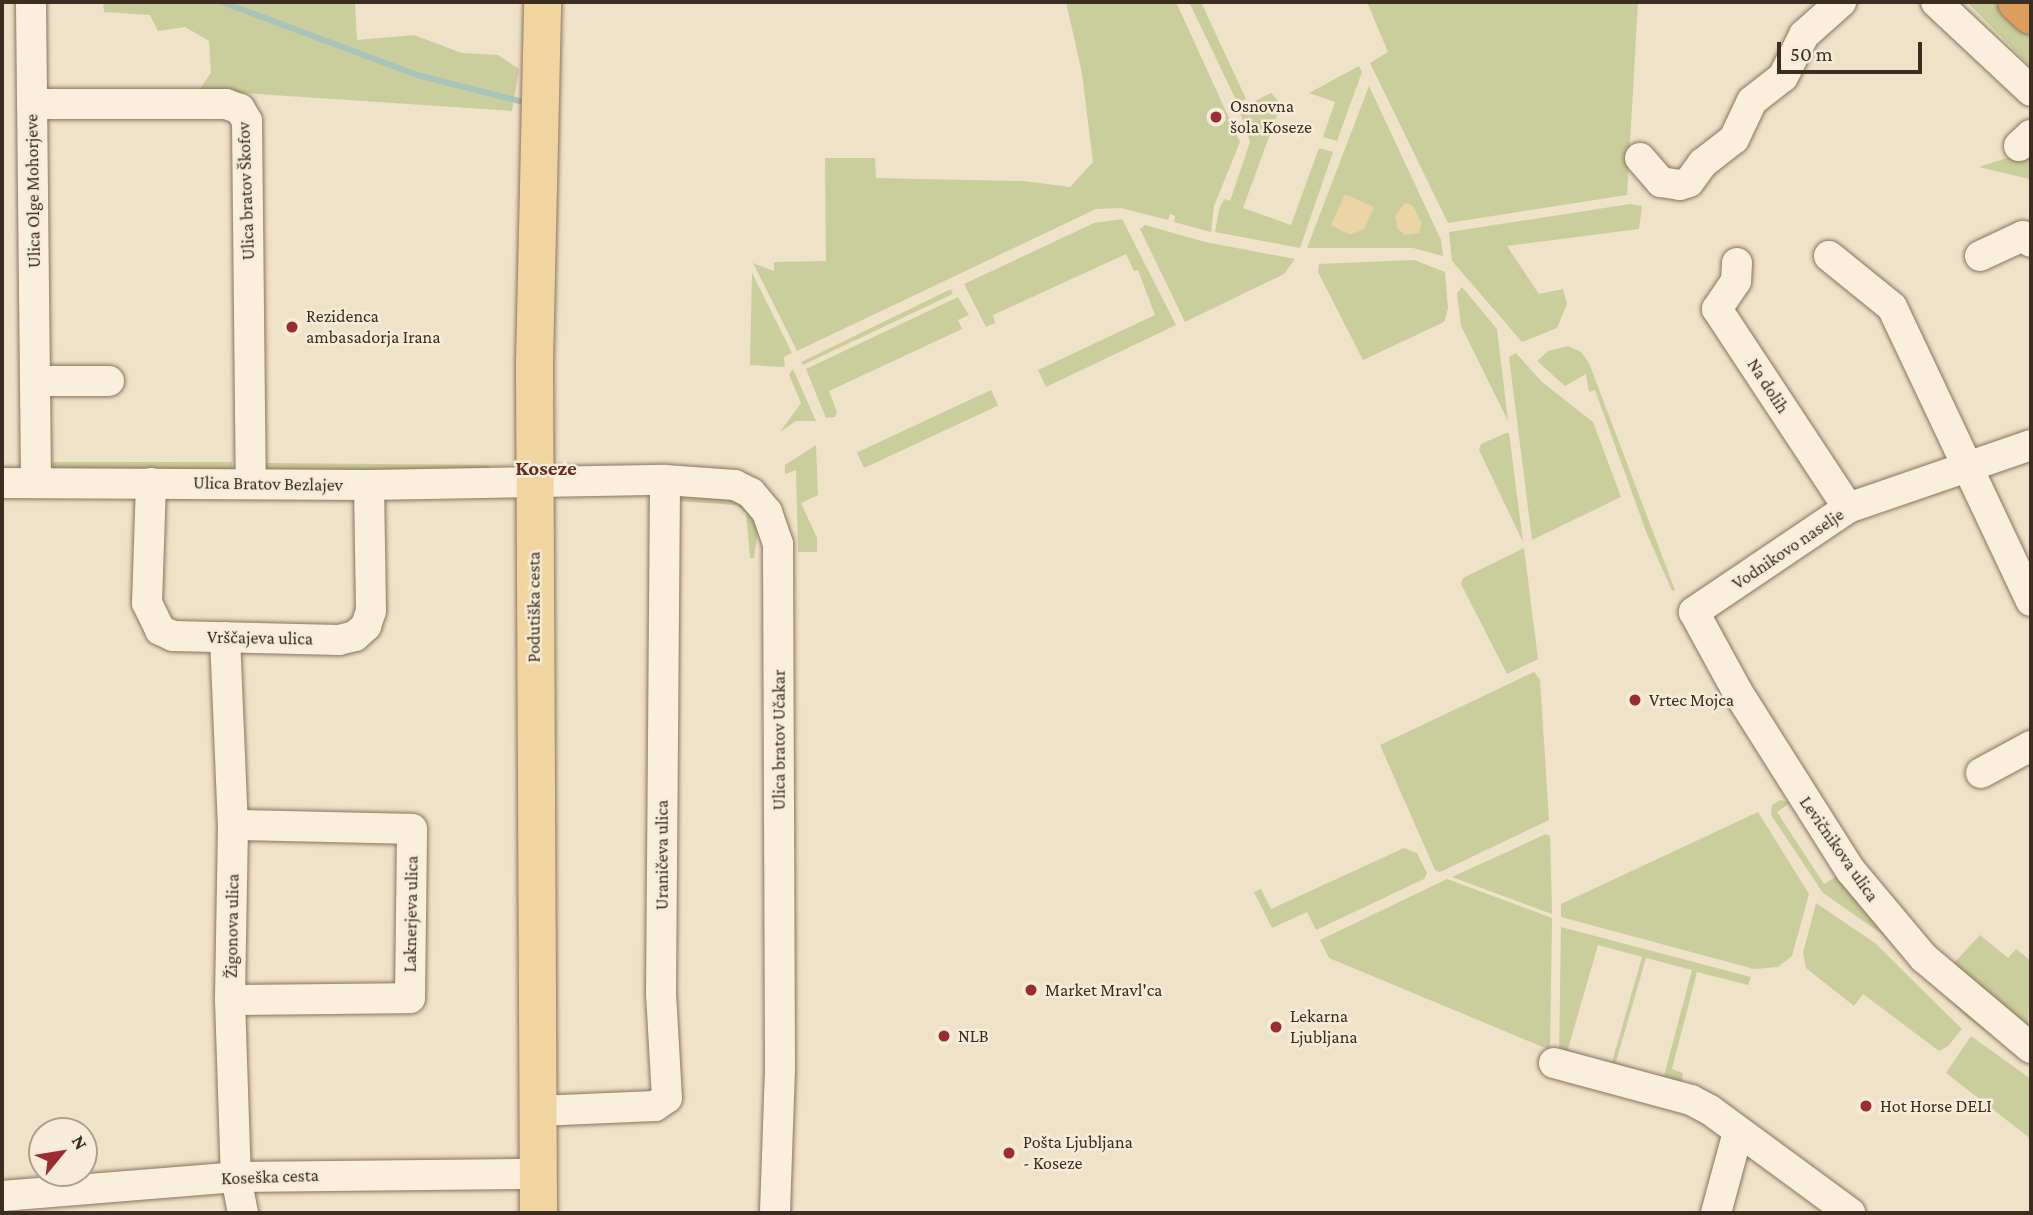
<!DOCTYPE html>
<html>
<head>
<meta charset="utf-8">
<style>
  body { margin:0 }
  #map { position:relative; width:2033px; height:1215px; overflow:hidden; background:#efe2c9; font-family:"Crimson Pro",serif }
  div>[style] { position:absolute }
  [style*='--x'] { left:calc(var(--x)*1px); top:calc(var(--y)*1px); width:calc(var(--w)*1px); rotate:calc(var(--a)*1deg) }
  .green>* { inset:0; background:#cace9c; transform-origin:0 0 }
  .sand>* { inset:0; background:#ebd5a6 }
  .stream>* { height:6px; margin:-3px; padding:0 3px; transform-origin:3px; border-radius:3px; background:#a9c3bb }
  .roads { filter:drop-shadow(0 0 2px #8c745d) drop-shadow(0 0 2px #8c745d) }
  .minor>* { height:30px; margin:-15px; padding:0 15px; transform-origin:15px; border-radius:15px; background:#f9efdc }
  .major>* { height:37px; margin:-18.5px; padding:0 18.5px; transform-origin:18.5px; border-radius:18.5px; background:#f1d5a1 }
  .highway>* { height:38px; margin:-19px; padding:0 19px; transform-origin:19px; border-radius:19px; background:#dd9e5b }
  .dots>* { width:19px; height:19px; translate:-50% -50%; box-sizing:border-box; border:4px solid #f6ecd8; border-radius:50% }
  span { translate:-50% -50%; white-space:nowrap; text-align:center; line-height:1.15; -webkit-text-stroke:5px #f6ecd8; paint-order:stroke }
  .poi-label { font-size:18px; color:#3c2d20 }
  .left { translate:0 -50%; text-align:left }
  .street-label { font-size:18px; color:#3c2d20 }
  .quarter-label { font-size:21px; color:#692c1f; font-weight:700 }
  .frame { position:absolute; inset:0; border:4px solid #3c2d20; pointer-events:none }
  .north { position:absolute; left:28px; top:1117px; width:70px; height:70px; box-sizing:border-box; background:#f6ecd8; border:2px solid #aca08e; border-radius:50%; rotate:60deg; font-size:19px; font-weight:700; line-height:28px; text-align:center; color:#3c2d20 }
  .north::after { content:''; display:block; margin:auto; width:24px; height:32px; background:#9c2c32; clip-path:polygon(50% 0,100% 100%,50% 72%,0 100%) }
  .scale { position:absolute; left:1777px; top:42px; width:145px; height:32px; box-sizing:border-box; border:4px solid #3c2d20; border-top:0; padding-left:9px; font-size:21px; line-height:24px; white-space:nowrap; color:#3c2d20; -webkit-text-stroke:5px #f6ecd8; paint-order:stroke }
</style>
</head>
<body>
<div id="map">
  <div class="green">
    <div style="clip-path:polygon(103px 2px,355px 2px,357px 40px,414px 35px,462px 53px,498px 55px,519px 69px,512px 111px,199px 90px,211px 73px,209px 41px,185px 27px,158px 31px,150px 15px,104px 12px)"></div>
    <div style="clip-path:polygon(1066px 2px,1176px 2px,1240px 142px,1214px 206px,1211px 232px,1174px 222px,1175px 216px,1170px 214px,1168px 220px,1121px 208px,1096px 209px,797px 351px,753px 263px,774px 271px,774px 262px,826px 261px,825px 158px,875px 158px,876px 178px,1024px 181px,1070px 187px,1093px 162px,1082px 73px)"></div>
    <div style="clip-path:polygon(1189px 2px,1201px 2px,1246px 99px,1237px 102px)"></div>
    <div style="clip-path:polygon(1367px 2px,1638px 2px,1627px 195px,1448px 223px,1370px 63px,1388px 52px)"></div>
    <div style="clip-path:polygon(1967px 2px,1994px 2px,2031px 37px,2031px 67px)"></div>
    <div style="clip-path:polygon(1359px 66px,1362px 72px,1337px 141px,1323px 137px,1335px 102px,1309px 93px)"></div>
    <div style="clip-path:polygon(1369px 86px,1441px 240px,1443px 256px,1413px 248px,1307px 248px)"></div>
    <div style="clip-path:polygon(1271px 93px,1281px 104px,1243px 208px,1291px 225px,1319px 148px,1333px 152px,1300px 248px,1215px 232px,1219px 209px,1224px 199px,1230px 201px,1250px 142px,1239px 109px)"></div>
    <div style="clip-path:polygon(2031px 150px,2029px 179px,1979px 167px)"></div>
    <div style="clip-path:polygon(1630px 204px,1642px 206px,1639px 229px,1507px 246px,1539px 294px,1563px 289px,1567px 304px,1557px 328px,1522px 342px,1452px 261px,1449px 232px)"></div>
    <div style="clip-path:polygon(1122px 219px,1176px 325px,1046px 387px,1038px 370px,1155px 315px,1138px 270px,1134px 271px,1126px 254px,993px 315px,995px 323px,986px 327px,964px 284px,1094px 223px)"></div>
    <div style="clip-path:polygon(1145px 225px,1205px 242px,1295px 259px,1284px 274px,1185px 322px,1140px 229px)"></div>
    <div style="clip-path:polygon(1414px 260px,1445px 272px,1448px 308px,1444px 322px,1363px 360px,1318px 272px,1319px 264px)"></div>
    <div style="clip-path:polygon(752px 273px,792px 353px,784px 357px,785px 367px,750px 365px)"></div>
    <div style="clip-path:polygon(1462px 287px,1497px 329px,1508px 421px,1461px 326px,1457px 293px)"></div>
    <div style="clip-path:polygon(951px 289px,953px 294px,803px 365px,801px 362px)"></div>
    <div style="clip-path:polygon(958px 297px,969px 315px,958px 320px,962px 329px,829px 391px,837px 412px,835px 417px,826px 418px,806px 369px)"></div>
    <div style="clip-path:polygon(1568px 346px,1581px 352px,1589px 363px,1675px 590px,1672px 591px,1647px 534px,1595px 390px,1589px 392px,1586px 374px,1565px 386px,1537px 361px,1548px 351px)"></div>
    <div style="clip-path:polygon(1516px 353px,1542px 382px,1593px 422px,1621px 497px,1532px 540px,1509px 357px)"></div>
    <div style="clip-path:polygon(793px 369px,816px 421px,796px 421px,780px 432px,801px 403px,789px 375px)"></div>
    <div style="left:991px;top:390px;width:17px;height:148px;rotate:65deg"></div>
    <div style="clip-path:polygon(1506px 433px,1509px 433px,1523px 542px,1479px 450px,1481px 444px)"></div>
    <div style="clip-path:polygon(816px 445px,818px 495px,801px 503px,817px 538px,817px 552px,798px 552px,796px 470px,785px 474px,785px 465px)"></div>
    <div style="left:53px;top:462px;width:179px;height:9px"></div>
    <div style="clip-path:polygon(267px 463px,489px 465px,489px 476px,263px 470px)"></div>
    <div style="clip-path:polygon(720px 488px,760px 516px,754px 558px,750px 558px,746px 513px,736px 505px,676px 501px,684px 490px)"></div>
    <div style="clip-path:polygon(1524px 548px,1538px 659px,1507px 674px,1461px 584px,1463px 578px)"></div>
    <div style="clip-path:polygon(1534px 672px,1540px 680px,1549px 820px,1440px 872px,1435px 870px,1380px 745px)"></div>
    <div style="clip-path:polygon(1780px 800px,1790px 803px,1777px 812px,1824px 884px,1837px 876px,2031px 1058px,2031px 1064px,1969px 1019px,1882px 934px,1823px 893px,1771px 815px,1772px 805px)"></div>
    <div style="clip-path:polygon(1758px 812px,1809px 894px,1792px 956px,1778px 967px,1754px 969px,1561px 917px,1561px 904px)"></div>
    <div style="clip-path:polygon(1546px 834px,1550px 836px,1552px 914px,1452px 877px)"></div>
    <div style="clip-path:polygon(1404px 848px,1417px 853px,1427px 873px,1424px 879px,1316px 930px,1307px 912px,1272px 928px,1254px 892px,1261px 889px,1271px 909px)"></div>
    <div style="clip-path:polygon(1447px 879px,1552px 918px,1550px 1050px,1329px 958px,1320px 940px)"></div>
    <div style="clip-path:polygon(1816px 903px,1875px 943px,1962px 1029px,1948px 1046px,1939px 1051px,1863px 994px,1854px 1006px,1806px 968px,1803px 953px)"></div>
    <div style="clip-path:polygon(1561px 927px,1751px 977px,1748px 985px,1697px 972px,1672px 1069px,1683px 1073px,1681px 1087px,1650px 1074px,1664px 1076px,1692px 970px,1646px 958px,1616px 1062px,1631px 1068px,1600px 1060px,1612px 1062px,1642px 957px,1598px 945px,1568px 1049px,1580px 1055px,1559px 1056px)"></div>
    <div style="clip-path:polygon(1980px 935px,2008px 958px,2016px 949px,2031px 961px,2028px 1026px,1950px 967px)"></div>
    <div style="clip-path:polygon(1971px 1036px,2031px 1079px,2031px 1139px,1946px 1073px)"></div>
  </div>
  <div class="sand">
    <div style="clip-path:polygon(1345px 194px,1374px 207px,1364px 229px,1350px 235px,1331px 225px)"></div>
    <div style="clip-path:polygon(1405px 203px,1412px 205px,1422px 223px,1419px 233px,1405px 235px,1398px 229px,1395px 216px)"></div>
  </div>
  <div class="stream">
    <div style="--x:222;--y:2;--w:208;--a:20.5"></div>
    <div style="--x:417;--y:75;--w:106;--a:14.2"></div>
  </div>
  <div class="roads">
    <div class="minor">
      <div style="--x:31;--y:2;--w:481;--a:89.4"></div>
      <div style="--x:1936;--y:2;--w:130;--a:43.1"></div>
      <div style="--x:32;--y:104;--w:194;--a:0"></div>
      <div style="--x:226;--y:104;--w:15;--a:20"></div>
      <div style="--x:240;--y:109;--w:14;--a:60"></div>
      <div style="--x:247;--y:121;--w:362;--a:89.4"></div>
      <div style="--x:2019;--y:146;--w:16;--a:-43"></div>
      <div style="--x:1640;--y:158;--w:32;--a:49"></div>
      <div style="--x:1661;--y:182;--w:19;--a:9"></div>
      <div style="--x:1680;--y:185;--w:9;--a:-18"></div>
      <div style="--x:1689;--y:182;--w:24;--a:-54"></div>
      <div style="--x:1703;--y:163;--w:39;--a:-38"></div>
      <div style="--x:1734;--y:139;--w:42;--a:-64.7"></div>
      <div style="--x:1752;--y:101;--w:39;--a:-38"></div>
      <div style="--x:1783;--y:77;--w:47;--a:-63.4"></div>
      <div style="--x:1804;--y:35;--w:50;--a:-41.7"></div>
      <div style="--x:1829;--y:256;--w:81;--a:39"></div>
      <div style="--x:1892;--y:307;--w:325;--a:64.7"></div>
      <div style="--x:1980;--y:256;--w:47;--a:-24.9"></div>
      <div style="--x:2023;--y:236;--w:10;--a:37"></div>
      <div style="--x:1737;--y:263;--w:18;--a:93"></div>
      <div style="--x:1736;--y:281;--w:34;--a:124"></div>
      <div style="--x:1717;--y:309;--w:238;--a:56.6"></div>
      <div style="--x:35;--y:381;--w:74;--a:0"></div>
      <div style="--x:2031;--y:445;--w:194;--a:161"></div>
      <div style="--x:1848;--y:508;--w:186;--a:146"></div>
      <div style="--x:1694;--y:612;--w:90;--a:61.4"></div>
      <div style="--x:1737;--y:691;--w:213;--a:57.7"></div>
      <div style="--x:1851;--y:871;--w:114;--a:50"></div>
      <div style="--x:1924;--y:958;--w:140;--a:40.1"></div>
      <div style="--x:2;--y:483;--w:367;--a:0.3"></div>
      <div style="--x:369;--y:485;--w:296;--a:-1"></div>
      <div style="--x:665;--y:480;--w:70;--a:4.1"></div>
      <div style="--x:735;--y:485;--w:18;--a:27"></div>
      <div style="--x:751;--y:493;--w:25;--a:50"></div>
      <div style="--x:767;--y:512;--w:34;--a:71"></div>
      <div style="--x:778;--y:544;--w:525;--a:89.78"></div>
      <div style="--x:780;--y:1069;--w:144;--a:92"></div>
      <div style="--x:151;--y:483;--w:120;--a:91.9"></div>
      <div style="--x:147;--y:603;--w:30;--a:64"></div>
      <div style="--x:160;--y:630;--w:14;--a:25"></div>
      <div style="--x:173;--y:636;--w:166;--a:1.4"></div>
      <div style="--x:339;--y:640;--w:16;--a:-14"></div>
      <div style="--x:355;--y:636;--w:15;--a:-42"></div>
      <div style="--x:366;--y:626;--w:16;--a:-72"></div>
      <div style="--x:371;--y:611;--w:126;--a:-90.9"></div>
      <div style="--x:225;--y:637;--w:188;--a:87.6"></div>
      <div style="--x:233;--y:825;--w:175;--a:91"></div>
      <div style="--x:230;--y:1000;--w:177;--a:88.1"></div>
      <div style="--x:236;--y:1177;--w:37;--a:79"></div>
      <div style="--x:1981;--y:773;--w:57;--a:-28.4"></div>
      <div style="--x:230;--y:1000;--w:180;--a:-0.6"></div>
      <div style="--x:410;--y:998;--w:169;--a:-89.3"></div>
      <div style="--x:412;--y:829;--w:179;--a:-178.7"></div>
      <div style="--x:1554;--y:1063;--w:142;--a:15.1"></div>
      <div style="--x:1691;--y:1100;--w:21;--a:28"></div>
      <div style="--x:1710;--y:1110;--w:174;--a:36.3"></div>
      <div style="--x:538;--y:1111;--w:117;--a:-2.4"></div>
      <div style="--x:655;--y:1106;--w:14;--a:-34"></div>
      <div style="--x:667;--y:1098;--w:105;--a:-93.3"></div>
      <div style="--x:661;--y:993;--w:513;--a:-89.55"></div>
      <div style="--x:2;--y:1196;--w:235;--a:-4.6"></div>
      <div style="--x:236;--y:1177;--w:303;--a:-0.6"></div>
      <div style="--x:1716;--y:1213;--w:84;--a:-74.8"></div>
    </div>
    <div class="major">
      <div style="--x:538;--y:1213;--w:851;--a:-90.27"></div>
      <div style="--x:534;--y:362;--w:360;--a:-88.7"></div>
    </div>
    <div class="highway">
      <div style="--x:2017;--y:2;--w:19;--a:43"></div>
    </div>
  </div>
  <div class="dots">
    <div style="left:1216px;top:117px;background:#9c2c32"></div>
    <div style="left:292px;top:327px;background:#9c2c32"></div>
    <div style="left:1635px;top:700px;background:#9c2c32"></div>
    <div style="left:1031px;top:990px;background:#9c2c32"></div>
    <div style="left:1276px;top:1027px;background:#9c2c32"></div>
    <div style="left:944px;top:1036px;background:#9c2c32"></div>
    <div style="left:1866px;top:1106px;background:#9c2c32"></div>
    <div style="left:1009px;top:1153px;background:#9c2c32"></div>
  </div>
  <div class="poi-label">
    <span class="left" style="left:1230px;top:117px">Osnovna<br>šola Koseze</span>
    <span class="left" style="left:306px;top:327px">Rezidenca<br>ambasadorja Irana</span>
    <span class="left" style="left:1649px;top:700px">Vrtec Mojca</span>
    <span class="left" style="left:1045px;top:990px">Market Mravl'ca</span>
    <span class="left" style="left:1290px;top:1027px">Lekarna<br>Ljubljana</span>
    <span class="left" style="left:958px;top:1036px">NLB</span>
    <span class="left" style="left:1880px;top:1106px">Hot Horse DELI</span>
    <span class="left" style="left:1023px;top:1153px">Pošta Ljubljana<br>- Koseze</span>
  </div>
  <div class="street-label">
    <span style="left:33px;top:191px;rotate:-91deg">Ulica Olge Mohorjeve</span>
    <span style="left:246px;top:191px;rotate:-92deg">Ulica bratov Škofov</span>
    <span style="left:1768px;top:386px;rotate:57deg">Na dolih</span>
    <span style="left:268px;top:484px;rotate:1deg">Ulica Bratov Bezlajev</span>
    <span style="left:1788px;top:549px;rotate:-34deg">Vodnikovo naselje</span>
    <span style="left:534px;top:607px;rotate:-90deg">Podutiška cesta</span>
    <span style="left:260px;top:638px;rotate:1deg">Vrščajeva ulica</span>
    <span style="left:779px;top:740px;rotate:-90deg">Ulica bratov Učakar</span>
    <span style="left:1839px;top:849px;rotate:55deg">Levičnikova ulica</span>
    <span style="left:662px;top:855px;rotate:-90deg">Uraničeva ulica</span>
    <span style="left:411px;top:914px;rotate:-89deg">Laknerjeva ulica</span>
    <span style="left:232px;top:926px;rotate:-89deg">Žigonova ulica</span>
    <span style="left:270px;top:1177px;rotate:-2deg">Koseška cesta</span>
  </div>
  <div class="quarter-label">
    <span style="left:546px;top:468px">Koseze</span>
  </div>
  <div class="frame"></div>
  <div class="north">N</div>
  <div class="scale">50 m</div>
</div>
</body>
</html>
